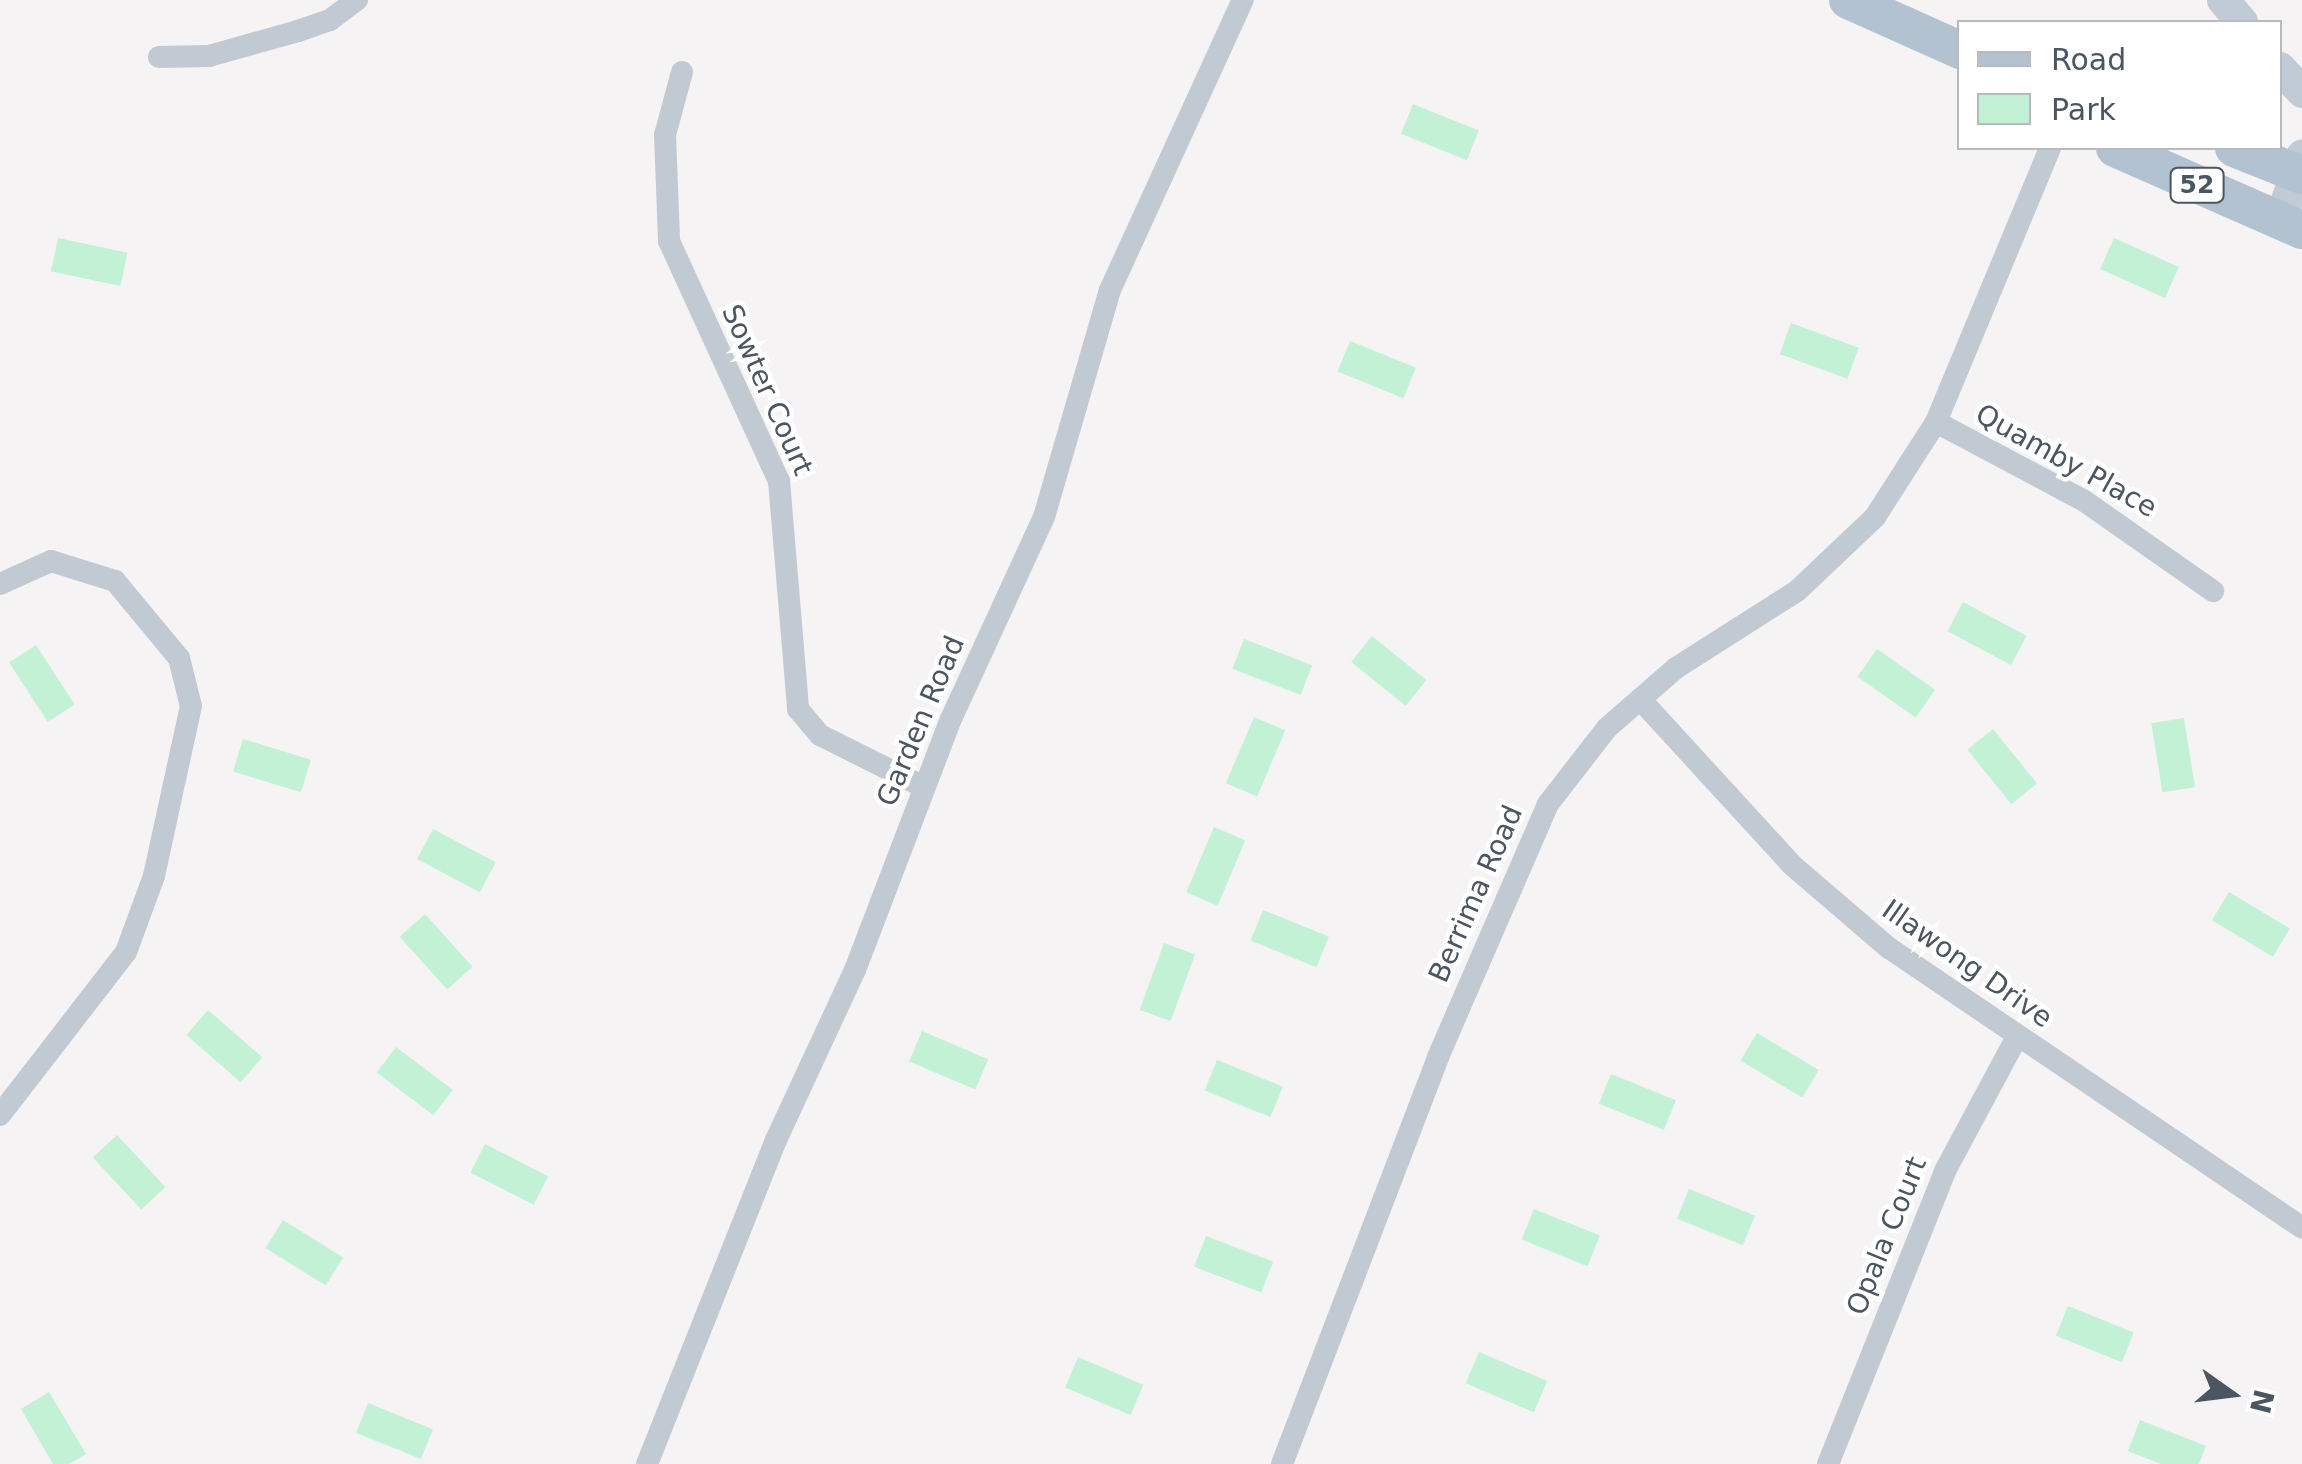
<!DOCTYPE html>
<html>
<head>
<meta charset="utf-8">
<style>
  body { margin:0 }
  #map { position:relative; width:2302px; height:1464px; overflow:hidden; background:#f5f3f3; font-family:"DejaVu Sans",sans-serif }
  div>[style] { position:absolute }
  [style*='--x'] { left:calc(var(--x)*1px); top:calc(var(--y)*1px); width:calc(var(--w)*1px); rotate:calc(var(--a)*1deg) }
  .green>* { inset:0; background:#c3f1d5; transform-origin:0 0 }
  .minor>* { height:22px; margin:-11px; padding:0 11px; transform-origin:11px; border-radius:11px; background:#c1cad2 }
  .secondary>* { height:32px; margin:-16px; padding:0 16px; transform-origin:16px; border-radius:16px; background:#c1cbd6 }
  .primary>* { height:38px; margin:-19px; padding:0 19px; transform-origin:19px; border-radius:19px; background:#b3c2d1 }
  span { translate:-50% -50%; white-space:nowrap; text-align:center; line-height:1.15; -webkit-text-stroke:9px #fff; paint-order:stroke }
  .shield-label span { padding:2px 8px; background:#fff; border:2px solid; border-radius:8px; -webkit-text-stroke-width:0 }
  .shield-label { font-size:25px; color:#4a5661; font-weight:700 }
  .street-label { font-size:28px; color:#4a5661 }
  .legend { position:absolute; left:1957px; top:20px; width:325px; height:130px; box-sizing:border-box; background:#fff; border:2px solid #b7bbc0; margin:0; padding:12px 18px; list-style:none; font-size:30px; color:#4a5661 }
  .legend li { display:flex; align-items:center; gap:20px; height:50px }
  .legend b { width:50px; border:2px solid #b7bbc0 }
  .north { position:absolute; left:2182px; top:1344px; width:100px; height:100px; -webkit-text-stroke:8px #fff; paint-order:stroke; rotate:104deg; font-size:28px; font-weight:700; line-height:40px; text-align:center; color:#4a5661 }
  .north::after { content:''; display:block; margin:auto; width:35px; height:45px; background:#4a5661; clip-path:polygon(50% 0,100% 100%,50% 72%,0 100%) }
</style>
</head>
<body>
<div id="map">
  <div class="green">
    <div style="left:1413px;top:104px;width:71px;height:32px;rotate:22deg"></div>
    <div style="left:58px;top:238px;width:71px;height:34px;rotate:12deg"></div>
    <div style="left:2114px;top:238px;width:71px;height:34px;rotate:24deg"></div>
    <div style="left:1791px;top:323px;width:72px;height:33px;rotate:20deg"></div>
    <div style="left:1350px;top:341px;width:71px;height:33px;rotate:22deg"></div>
    <div style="left:1963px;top:602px;width:72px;height:33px;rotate:28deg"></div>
    <div style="left:1372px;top:636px;width:70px;height:33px;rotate:39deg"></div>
    <div style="left:1244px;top:639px;width:73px;height:32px;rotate:21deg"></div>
    <div style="left:36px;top:645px;width:71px;height:32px;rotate:57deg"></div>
    <div style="left:1877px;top:649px;width:71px;height:34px;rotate:35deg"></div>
    <div style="left:1254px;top:717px;width:34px;height:72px;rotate:23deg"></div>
    <div style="left:2184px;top:718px;width:70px;height:33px;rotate:81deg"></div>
    <div style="left:1993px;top:729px;width:70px;height:33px;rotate:51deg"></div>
    <div style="left:243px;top:739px;width:71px;height:34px;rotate:17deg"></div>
    <div style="left:1214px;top:827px;width:34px;height:71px;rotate:23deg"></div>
    <div style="left:433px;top:829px;width:71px;height:34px;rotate:28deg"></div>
    <div style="left:2229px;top:892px;width:71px;height:33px;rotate:31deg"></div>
    <div style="left:1263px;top:910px;width:71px;height:33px;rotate:22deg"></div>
    <div style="left:425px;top:914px;width:71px;height:34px;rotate:48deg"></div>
    <div style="left:1164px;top:943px;width:33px;height:71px;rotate:20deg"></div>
    <div style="left:208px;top:1010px;width:72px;height:33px;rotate:41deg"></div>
    <div style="left:922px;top:1031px;width:72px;height:33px;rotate:23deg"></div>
    <div style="left:1757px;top:1033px;width:72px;height:32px;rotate:31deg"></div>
    <div style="left:396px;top:1047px;width:71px;height:32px;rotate:37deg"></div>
    <div style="left:1217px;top:1060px;width:71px;height:33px;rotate:22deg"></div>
    <div style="left:1611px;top:1074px;width:70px;height:32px;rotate:22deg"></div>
    <div style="left:117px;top:1135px;width:71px;height:33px;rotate:47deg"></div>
    <div style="left:485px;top:1144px;width:71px;height:32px;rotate:27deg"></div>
    <div style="left:1689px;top:1189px;width:71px;height:32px;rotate:22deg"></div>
    <div style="left:1534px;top:1209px;width:71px;height:33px;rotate:22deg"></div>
    <div style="left:283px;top:1220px;width:71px;height:33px;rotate:32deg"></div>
    <div style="left:1206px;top:1236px;width:72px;height:33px;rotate:21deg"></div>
    <div style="left:2068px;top:1306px;width:71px;height:32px;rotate:22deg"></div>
    <div style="left:1479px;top:1352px;width:74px;height:34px;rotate:23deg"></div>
    <div style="left:1078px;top:1357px;width:71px;height:33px;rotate:23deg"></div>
    <div style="clip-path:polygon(49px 1392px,86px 1454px,69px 1464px,53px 1464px,21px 1409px)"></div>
    <div style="left:368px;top:1403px;width:70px;height:32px;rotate:22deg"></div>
    <div style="clip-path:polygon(2140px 1420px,2206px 1446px,2199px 1464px,2161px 1464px,2128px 1451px)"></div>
  </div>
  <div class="minor">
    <div style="--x:159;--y:57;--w:50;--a:-1.1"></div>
    <div style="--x:209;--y:56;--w:92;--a:-15.7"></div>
    <div style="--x:298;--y:31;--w:34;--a:-19"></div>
    <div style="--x:330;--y:20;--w:34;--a:-37"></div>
    <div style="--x:682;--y:72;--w:65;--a:105.1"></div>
    <div style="--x:665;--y:135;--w:106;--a:87.8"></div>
    <div style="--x:669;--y:241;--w:264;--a:65.4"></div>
    <div style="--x:779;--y:481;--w:229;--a:85.2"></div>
    <div style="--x:798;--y:709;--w:34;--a:50"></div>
    <div style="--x:820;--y:735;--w:116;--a:26.6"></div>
    <div style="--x:1936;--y:422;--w:166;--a:28"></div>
    <div style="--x:2083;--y:500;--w:159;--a:35"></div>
    <div style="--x:0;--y:584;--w:56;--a:-24.3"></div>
    <div style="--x:51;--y:561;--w:67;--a:17.4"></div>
    <div style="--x:115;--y:581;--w:100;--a:50.3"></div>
    <div style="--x:179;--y:658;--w:49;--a:76"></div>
    <div style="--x:191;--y:706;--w:174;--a:102.3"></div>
    <div style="--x:154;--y:876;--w:81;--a:110.2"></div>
    <div style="--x:126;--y:952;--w:206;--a:127.7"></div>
    <div style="--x:1640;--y:699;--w:225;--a:47.5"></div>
    <div style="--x:1792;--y:865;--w:128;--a:40.6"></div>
    <div style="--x:1889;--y:948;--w:499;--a:34.1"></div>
    <div style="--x:647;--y:1464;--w:349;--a:-68.3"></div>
    <div style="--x:776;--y:1140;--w:187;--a:-65.1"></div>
    <div style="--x:855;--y:970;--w:269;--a:-69.1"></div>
    <div style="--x:951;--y:719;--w:222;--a:-65.3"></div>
    <div style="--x:1044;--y:517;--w:236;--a:-73.8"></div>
    <div style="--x:1110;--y:290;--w:319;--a:-65.4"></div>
    <div style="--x:1282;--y:1464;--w:436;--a:-69"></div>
    <div style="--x:1438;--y:1057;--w:276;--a:-66.5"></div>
    <div style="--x:1548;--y:804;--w:96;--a:-52.2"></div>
    <div style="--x:1607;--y:728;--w:91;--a:-41"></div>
    <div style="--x:1676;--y:668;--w:143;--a:-32.5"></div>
    <div style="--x:1797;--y:591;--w:108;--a:-43.5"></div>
    <div style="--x:1875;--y:517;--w:113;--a:-57.3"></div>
    <div style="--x:1936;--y:422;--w:297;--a:-67.4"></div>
    <div style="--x:1828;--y:1464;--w:315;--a:-68.2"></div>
    <div style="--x:1945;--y:1171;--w:152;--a:-61.8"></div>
  </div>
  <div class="secondary">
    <div style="--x:2223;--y:0;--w:29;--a:49"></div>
    <div style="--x:2280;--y:68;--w:33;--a:47"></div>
    <div style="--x:2280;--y:221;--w:69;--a:-71.3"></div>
  </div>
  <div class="primary">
    <div style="--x:1848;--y:0;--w:123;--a:24.1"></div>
    <div style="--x:2115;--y:148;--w:204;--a:23.7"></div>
    <div style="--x:2234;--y:148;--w:73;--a:21.7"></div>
  </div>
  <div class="shield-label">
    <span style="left:2197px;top:185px">52</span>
  </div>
  <div class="street-label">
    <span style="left:767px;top:390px;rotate:66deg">Sowter Court</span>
    <span style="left:2066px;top:461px;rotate:29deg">Quamby Place</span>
    <span style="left:921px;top:721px;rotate:-67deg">Garden Road</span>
    <span style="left:1476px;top:894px;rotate:-66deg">Berrima Road</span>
    <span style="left:1967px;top:964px;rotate:35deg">Illawong Drive</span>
    <span style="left:1887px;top:1236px;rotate:-68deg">Opala Court</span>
  </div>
  <ul class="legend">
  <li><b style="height:12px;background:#b3c2d1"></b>Road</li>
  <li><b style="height:28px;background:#c3f1d5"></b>Park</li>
  </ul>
  <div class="north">N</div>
</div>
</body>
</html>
